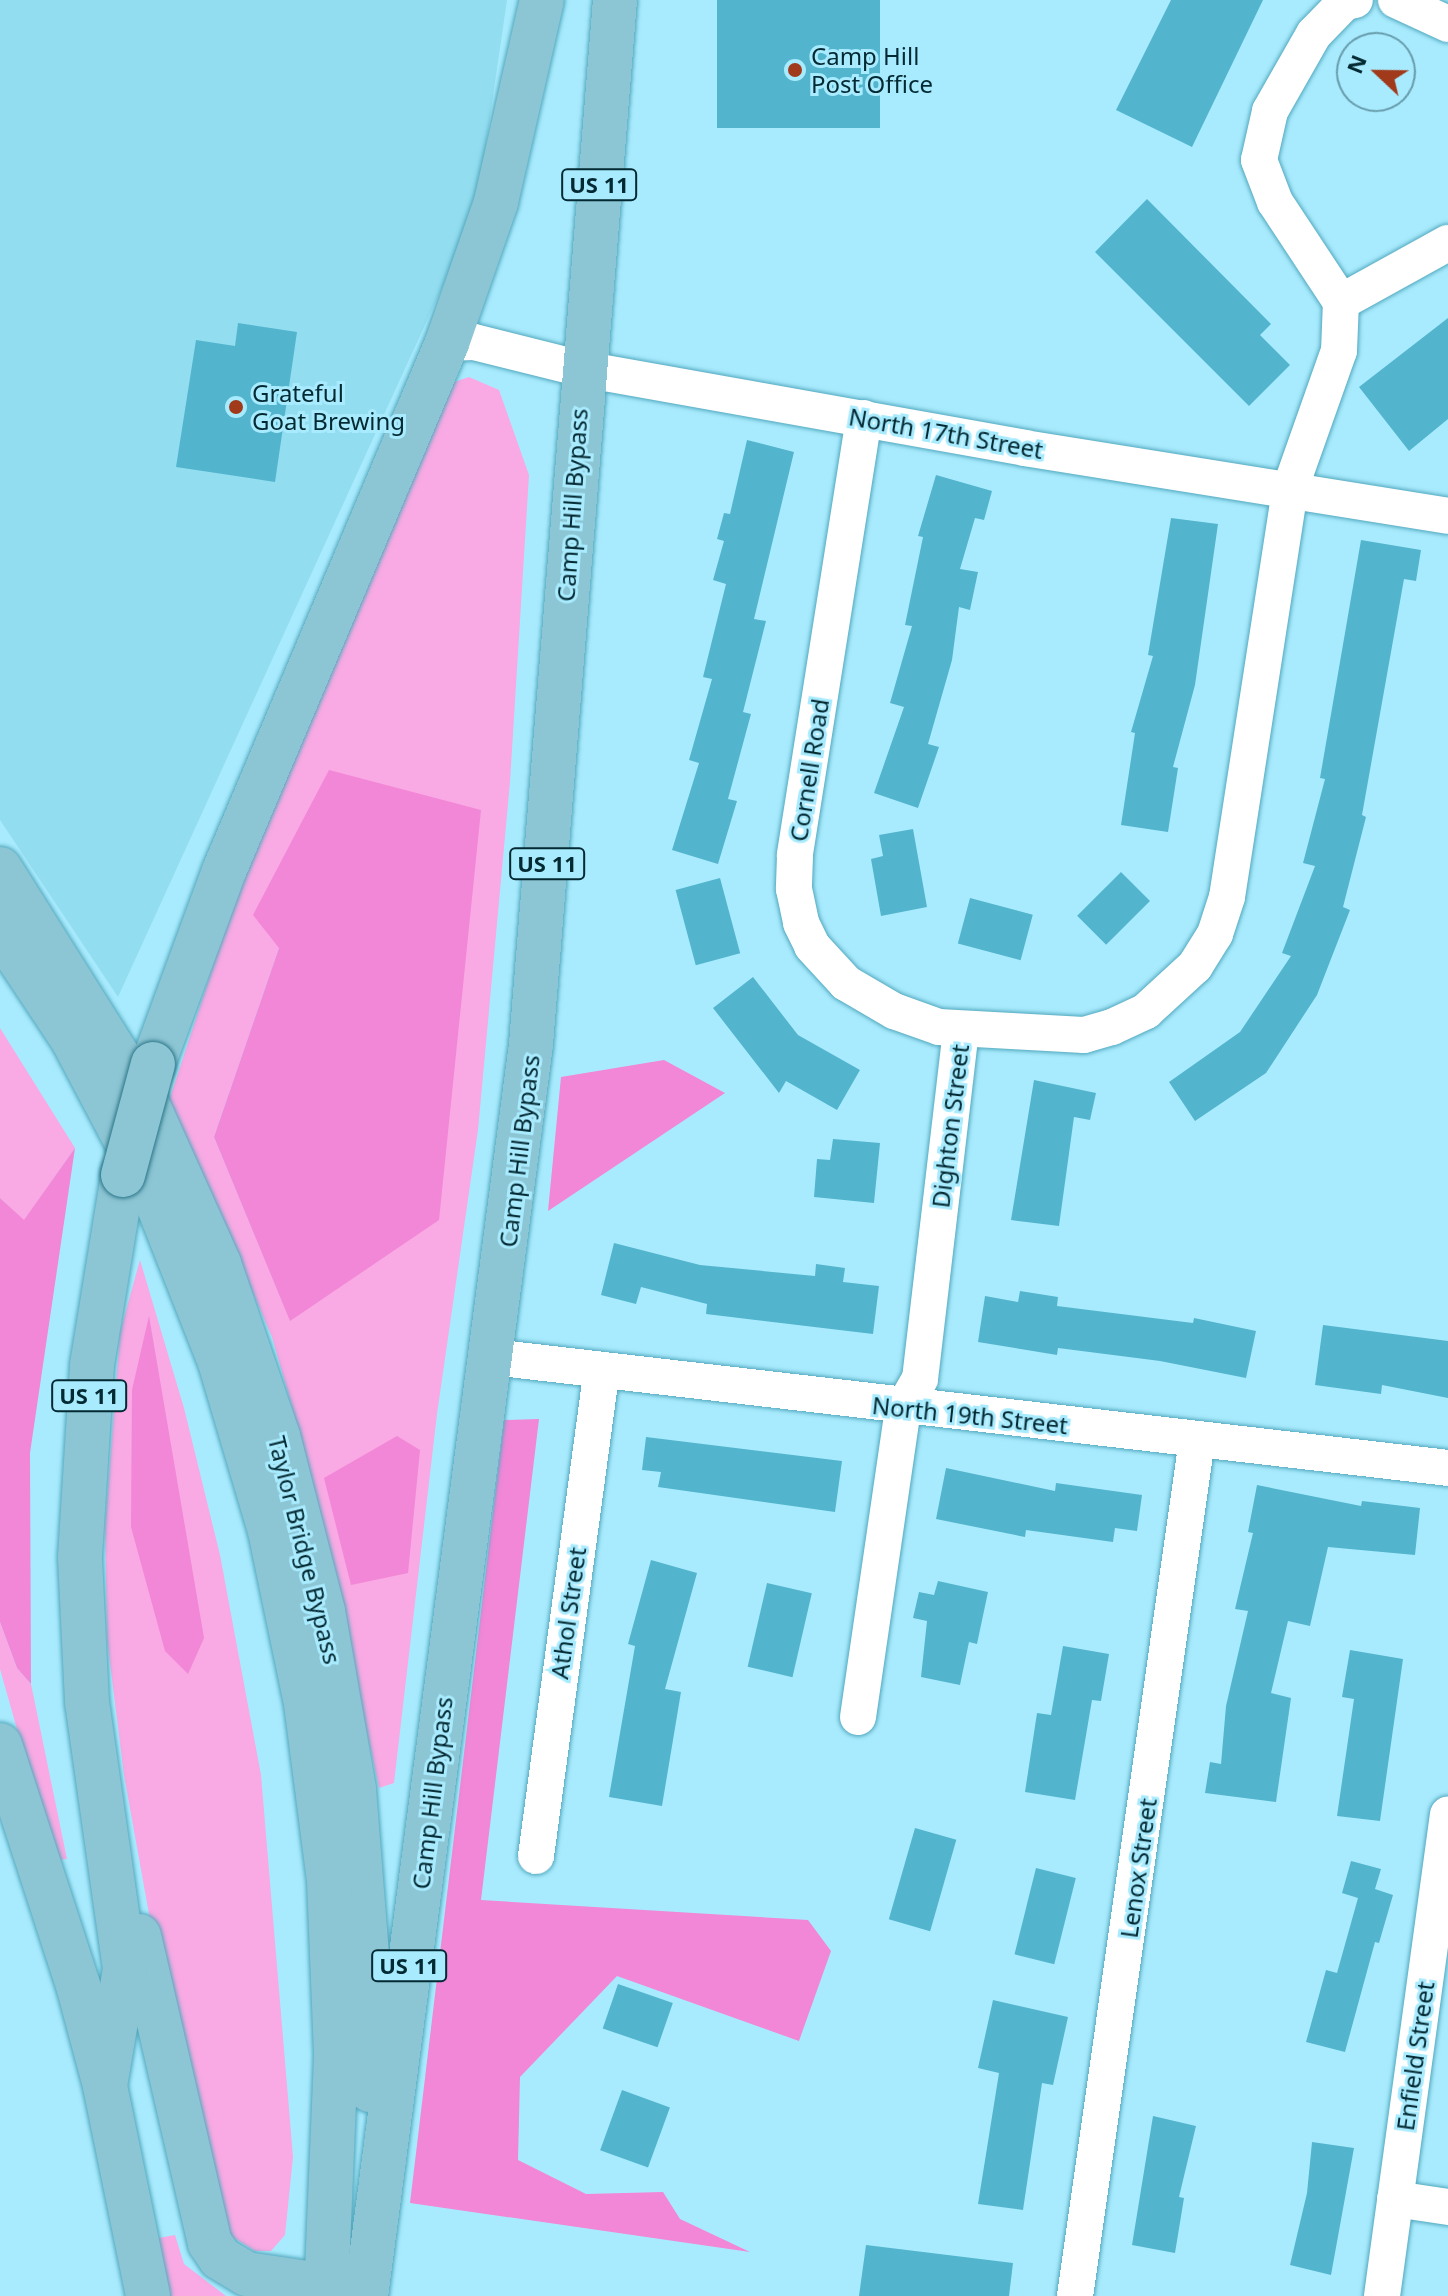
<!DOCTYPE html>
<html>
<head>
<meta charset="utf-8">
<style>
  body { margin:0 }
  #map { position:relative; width:1448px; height:2296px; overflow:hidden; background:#a9ebfe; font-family:"Noto Sans",sans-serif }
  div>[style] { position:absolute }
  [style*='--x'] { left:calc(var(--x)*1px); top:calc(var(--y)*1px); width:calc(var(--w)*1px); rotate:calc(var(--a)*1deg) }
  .built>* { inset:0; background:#93ddf0 }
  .green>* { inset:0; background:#f9a9e3 }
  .forest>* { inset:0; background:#f286d7 }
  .building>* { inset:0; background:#52b5cd; transform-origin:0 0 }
  .roads { filter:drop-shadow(0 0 2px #52a8be) drop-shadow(0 0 2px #52a8be) }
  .minor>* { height:36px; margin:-18px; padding:0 18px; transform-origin:18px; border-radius:18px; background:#fff }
  .major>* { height:44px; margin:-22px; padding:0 22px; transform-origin:22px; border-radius:22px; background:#8cc5d3 }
  .bridges { filter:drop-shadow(0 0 2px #2b7688) drop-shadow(0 0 2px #2b7688) }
  .major-bridge>* { height:44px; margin:-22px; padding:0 22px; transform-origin:22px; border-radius:22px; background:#8cc5d3 }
  .dots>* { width:22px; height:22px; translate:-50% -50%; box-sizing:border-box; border:4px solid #a9ebfe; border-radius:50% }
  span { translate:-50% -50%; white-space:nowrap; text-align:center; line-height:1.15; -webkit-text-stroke:6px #a9ebfe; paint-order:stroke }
  .shield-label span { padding:2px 6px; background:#a9ebfe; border:2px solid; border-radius:6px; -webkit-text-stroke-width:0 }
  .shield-label { font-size:22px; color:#032932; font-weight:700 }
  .poi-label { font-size:24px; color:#032932 }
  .left { translate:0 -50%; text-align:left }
  .street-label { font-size:24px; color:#032932 }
  .north { position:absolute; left:1336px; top:32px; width:80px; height:80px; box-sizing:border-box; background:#a9ebfe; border:2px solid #679dac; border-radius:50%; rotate:292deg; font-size:22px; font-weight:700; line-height:32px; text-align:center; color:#032932 }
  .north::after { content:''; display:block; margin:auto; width:28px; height:36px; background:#a13a1a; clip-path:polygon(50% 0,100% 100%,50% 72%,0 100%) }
</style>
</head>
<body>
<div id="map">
  <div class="built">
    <div style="clip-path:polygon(0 0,507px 0,481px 178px,461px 246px,118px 997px,0 820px)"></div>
  </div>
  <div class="green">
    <div style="clip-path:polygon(evenodd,469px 377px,499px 390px,529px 475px,510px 782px,478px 1130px,437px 1414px,394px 1783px,379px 1788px,306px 1457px,272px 1337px,169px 1101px,235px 898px,451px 383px,469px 377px,279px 948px,290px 1320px,214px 1137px,279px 948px)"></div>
    <div style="clip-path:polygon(0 1028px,75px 1148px,24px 1221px,0 1198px)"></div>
    <div style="clip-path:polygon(140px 1260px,184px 1408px,220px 1555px,261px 1775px,293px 2157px,285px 2235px,271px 2251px,255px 2251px,229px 2235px,151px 1925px,124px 1775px,107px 1639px,105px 1526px,120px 1332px)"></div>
    <div style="clip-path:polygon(0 1622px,17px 1668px,31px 1684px,67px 1859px,54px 1860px,0 1669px)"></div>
    <div style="clip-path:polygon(175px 2235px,184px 2264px,226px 2296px,161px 2296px,153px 2239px)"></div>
  </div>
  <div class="forest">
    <div style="clip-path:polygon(329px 770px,481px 810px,439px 1220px,290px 1321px,214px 1137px,279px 948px,253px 915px)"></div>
    <div style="clip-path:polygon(664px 1060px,725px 1093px,548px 1211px,561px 1077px)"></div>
    <div style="clip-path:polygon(75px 1148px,30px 1453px,31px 1684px,17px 1668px,0 1622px,0 1198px,24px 1220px)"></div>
    <div style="clip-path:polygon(149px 1316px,204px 1638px,188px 1674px,165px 1651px,131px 1527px,132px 1390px)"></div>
    <div style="clip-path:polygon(539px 1419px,481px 1900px,808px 1920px,831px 1951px,799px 2041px,617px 1976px,520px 2077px,518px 2160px,586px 2194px,663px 2192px,680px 2219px,750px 2252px,410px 2203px,504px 1420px)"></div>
    <div style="clip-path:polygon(397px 1436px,420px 1450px,408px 1573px,351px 1585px,324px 1478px)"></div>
  </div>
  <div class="building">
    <div style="left:717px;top:0;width:163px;height:128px"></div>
    <div style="clip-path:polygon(1171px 0,1263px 0,1192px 147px,1116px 110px)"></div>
    <div style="clip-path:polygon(1147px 199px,1271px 324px,1260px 335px,1290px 365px,1249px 406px,1095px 252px)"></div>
    <div style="clip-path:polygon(1448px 318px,1448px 419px,1409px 451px,1359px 387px)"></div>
    <div style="clip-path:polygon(238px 323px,297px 332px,275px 482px,176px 467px,196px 340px,235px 346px)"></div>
    <div style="clip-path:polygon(747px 440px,794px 452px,754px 619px,766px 621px,743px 712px,751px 714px,728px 799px,737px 801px,718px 864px,672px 850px,699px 763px,689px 760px,712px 679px,703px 677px,726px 584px,713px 580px,724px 541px,717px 539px,724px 513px,730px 514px)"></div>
    <div style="clip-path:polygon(936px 475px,992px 491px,984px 520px,975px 518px,960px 569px,978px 572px,970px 610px,959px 607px,952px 660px,928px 744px,939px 747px,918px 808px,874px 793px,904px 707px,890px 703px,912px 626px,905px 625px,923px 537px,918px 536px)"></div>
    <div style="clip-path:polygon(1171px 518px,1218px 524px,1195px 685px,1173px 767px,1178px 768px,1168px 832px,1121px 825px,1135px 733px,1131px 732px,1153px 656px,1148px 655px)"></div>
    <div style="clip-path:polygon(1361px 540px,1421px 550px,1416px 581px,1404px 579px,1362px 815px,1366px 817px,1343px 907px,1350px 910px,1317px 995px,1266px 1073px,1195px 1121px,1169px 1082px,1240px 1032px,1291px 956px,1282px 953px,1315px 866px,1303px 863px,1325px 779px,1320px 778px)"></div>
    <div style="clip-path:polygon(913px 829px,927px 907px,881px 916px,871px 859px,883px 856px,879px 835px)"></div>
    <div style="left:1121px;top:872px;width:41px;height:62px;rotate:45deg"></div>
    <div style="left:720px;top:878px;width:78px;height:46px;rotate:75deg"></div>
    <div style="left:970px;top:898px;width:65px;height:47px;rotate:15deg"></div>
    <div style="clip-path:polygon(753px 977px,798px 1035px,860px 1070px,837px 1110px,786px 1081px,779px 1093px,713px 1008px)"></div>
    <div style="clip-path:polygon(1034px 1080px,1096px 1093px,1090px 1120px,1074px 1117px,1059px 1226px,1011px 1220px)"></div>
    <div style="clip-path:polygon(833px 1139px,880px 1143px,874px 1203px,814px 1197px,817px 1159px,830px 1160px)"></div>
    <div style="clip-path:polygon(614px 1243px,700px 1265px,815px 1276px,816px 1264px,845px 1268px,843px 1282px,879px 1286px,873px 1334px,706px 1314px,707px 1304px,641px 1287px,636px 1304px,601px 1295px)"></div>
    <div style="clip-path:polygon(1020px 1291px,1058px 1297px,1057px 1306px,1193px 1323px,1194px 1318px,1256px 1331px,1246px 1378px,1160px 1361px,1058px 1348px,1057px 1355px,978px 1342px,985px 1296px,1018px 1302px)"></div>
    <div style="clip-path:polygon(1323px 1325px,1448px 1341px,1448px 1398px,1382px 1385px,1381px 1394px,1315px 1385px)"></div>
    <div style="clip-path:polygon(646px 1437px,842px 1461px,835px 1512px,658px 1487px,661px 1472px,642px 1470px)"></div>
    <div style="clip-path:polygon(946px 1468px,1055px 1491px,1056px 1483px,1142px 1495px,1137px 1531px,1115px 1528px,1113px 1542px,1026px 1530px,1025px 1537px,936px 1519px)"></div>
    <div style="clip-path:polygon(1257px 1485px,1361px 1506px,1362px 1501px,1420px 1508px,1415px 1555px,1328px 1547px,1310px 1626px,1288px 1621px,1271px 1693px,1291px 1698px,1276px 1802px,1205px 1793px,1210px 1762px,1221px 1764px,1226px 1706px,1248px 1611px,1235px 1609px,1253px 1533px,1248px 1532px)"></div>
    <div style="clip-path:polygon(651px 1560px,697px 1573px,665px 1689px,681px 1692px,662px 1806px,609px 1797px,635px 1646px,628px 1644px)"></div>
    <div style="clip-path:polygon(938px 1581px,988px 1592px,977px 1644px,969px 1642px,960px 1685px,921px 1677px,927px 1621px,913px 1618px,919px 1592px,934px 1595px)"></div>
    <div style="left:767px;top:1583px;width:46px;height:86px;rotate:13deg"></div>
    <div style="clip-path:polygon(1063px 1646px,1109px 1654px,1101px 1701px,1092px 1700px,1075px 1800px,1025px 1792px,1037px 1713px,1051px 1715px)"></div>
    <div style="clip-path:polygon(1350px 1650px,1403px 1659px,1380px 1821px,1337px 1816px,1354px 1699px,1342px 1697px)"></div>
    <div style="left:915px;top:1828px;width:43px;height:95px;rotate:16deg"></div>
    <div style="clip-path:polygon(1351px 1861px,1381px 1869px,1375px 1889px,1393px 1895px,1379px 1943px,1375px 1942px,1345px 2052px,1306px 2042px,1326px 1970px,1337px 1973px,1358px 1898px,1342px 1893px)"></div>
    <div style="left:1036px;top:1868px;width:41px;height:89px;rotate:14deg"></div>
    <div style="left:618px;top:1984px;width:58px;height:47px;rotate:19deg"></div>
    <div style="clip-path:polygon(993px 2000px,1068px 2017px,1053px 2085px,1042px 2083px,1023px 2210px,978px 2204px,999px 2073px,978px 2068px)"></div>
    <div style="left:622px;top:2090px;width:51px;height:64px;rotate:20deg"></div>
    <div style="clip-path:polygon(1153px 2116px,1196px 2126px,1179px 2197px,1184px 2198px,1175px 2253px,1132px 2245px)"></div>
    <div style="clip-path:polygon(1312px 2142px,1354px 2148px,1331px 2275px,1290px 2265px,1307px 2193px)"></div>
    <div style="clip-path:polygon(866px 2245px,1013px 2263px,1009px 2296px,859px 2296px)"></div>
  </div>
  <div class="roads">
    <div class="minor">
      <div style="--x:1396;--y:0;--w:57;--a:24.8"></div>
      <div style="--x:1341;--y:302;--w:122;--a:-28.9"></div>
      <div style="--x:447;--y:343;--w:27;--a:-2"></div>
      <div style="--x:474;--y:342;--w:111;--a:14"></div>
      <div style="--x:582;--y:369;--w:450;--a:10.1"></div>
      <div style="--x:1025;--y:448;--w:428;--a:9.1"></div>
      <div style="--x:864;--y:418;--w:443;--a:99"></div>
      <div style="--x:795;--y:856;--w:33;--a:92"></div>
      <div style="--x:794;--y:889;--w:35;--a:78"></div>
      <div style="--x:801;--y:923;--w:25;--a:64"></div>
      <div style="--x:812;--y:946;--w:50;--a:47.4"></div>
      <div style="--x:846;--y:983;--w:56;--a:30.3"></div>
      <div style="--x:894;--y:1011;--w:48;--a:19.6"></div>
      <div style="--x:939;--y:1027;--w:145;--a:3.2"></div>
      <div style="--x:1084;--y:1035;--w:29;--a:-16"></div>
      <div style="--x:1112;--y:1027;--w:38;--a:-25"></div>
      <div style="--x:1146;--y:1011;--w:67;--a:-42.6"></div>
      <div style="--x:1195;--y:966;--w:38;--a:-58"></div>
      <div style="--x:1215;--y:934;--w:39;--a:-72"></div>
      <div style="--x:1227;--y:897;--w:413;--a:-81.2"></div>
      <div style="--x:1290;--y:489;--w:146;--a:-70.5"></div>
      <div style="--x:1339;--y:351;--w:49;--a:-87.7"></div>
      <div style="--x:1341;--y:302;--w:120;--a:-123.4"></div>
      <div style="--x:1275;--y:202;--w:45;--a:-110.9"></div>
      <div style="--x:1259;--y:160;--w:50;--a:-77.3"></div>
      <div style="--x:1270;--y:111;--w:89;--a:-60.3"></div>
      <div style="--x:1314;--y:34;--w:45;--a:-45.9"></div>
      <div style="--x:1345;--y:2;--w:10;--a:-11"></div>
      <div style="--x:492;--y:1357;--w:962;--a:6.62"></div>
      <div style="--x:858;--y:1717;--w:312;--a:-81.7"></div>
      <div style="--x:903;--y:1408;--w:34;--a:-60"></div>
      <div style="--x:920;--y:1379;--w:349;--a:-83.3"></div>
      <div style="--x:536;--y:1856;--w:489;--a:-82.3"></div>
      <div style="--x:1395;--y:2199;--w:54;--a:8.6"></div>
      <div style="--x:1075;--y:2296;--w:865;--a:-81.89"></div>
      <div style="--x:1382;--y:2296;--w:486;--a:-82.2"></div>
    </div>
    <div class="major">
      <div style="--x:0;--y:869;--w:272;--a:57.8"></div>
      <div style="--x:145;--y:1099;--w:181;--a:65.8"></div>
      <div style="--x:219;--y:1264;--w:182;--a:71.1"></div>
      <div style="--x:278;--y:1436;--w:181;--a:75.6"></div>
      <div style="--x:323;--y:1611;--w:181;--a:80.1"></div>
      <div style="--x:354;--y:1789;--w:179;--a:85.5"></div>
      <div style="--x:368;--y:1967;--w:123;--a:89.1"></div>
      <div style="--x:0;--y:930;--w:132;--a:56.4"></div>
      <div style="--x:73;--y:1040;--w:172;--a:62.2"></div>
      <div style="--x:153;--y:1192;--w:183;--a:68.5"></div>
      <div style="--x:220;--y:1362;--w:176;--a:73.5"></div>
      <div style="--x:270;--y:1531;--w:177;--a:78.2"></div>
      <div style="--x:306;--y:1704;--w:178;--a:82.6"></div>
      <div style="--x:329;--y:1881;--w:175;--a:87.7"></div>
      <div style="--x:336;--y:2056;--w:240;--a:92.4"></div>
      <div style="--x:153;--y:1064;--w:206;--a:-69.8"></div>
      <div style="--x:224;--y:871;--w:573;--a:-67.1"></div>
      <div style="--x:447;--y:343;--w:149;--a:-70.8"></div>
      <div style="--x:496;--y:202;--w:207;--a:-77.2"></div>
      <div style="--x:0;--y:1745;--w:252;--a:72"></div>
      <div style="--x:78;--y:1985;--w:105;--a:75"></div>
      <div style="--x:105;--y:2086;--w:214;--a:78.4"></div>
      <div style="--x:139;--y:1936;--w:315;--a:77"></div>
      <div style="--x:210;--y:2243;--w:18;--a:56"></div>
      <div style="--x:220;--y:2258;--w:31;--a:31"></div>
      <div style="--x:247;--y:2274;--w:81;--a:8.5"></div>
      <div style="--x:105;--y:2086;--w:119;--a:-80.3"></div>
      <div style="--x:125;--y:1969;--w:270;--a:-98.1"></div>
      <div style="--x:87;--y:1702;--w:145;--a:-92.8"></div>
      <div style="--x:80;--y:1557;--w:192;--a:-86.4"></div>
      <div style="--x:92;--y:1365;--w:193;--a:-80.7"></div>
      <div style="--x:366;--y:2296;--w:1263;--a:-82.49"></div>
      <div style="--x:531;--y:1044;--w:1047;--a:-85.4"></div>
    </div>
  </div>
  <div class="bridges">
    <div class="major-bridge">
      <div style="--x:123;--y:1175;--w:115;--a:-74.9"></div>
    </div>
  </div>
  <div class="dots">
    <div style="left:795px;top:70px;background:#a13a1a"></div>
    <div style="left:236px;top:407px;background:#a13a1a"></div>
  </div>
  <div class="shield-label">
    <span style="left:599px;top:185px">US 11</span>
    <span style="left:547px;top:864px">US 11</span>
    <span style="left:89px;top:1396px">US 11</span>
    <span style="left:409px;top:1966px">US 11</span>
  </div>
  <div class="poi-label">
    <span class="left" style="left:811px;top:70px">Camp Hill<br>Post Office</span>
    <span class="left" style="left:252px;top:407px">Grateful<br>Goat Brewing</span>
  </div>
  <div class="street-label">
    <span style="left:946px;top:433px;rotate:10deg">North 17th Street</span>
    <span style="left:572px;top:505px;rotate:-86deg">Camp Hill Bypass</span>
    <span style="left:809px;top:770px;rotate:-81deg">Cornell Road</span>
    <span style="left:950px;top:1126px;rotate:-83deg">Dighton Street</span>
    <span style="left:519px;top:1151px;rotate:-83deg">Camp Hill Bypass</span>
    <span style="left:970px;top:1415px;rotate:6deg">North 19th Street</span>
    <span style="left:305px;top:1550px;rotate:76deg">Taylor Bridge Bypass</span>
    <span style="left:568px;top:1613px;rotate:-82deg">Athol Street</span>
    <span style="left:432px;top:1793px;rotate:-83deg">Camp Hill Bypass</span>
    <span style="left:1138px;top:1868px;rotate:-82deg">Lenox Street</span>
    <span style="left:1415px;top:2056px;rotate:-82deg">Enfield Street</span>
  </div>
  <div class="north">N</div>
</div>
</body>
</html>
